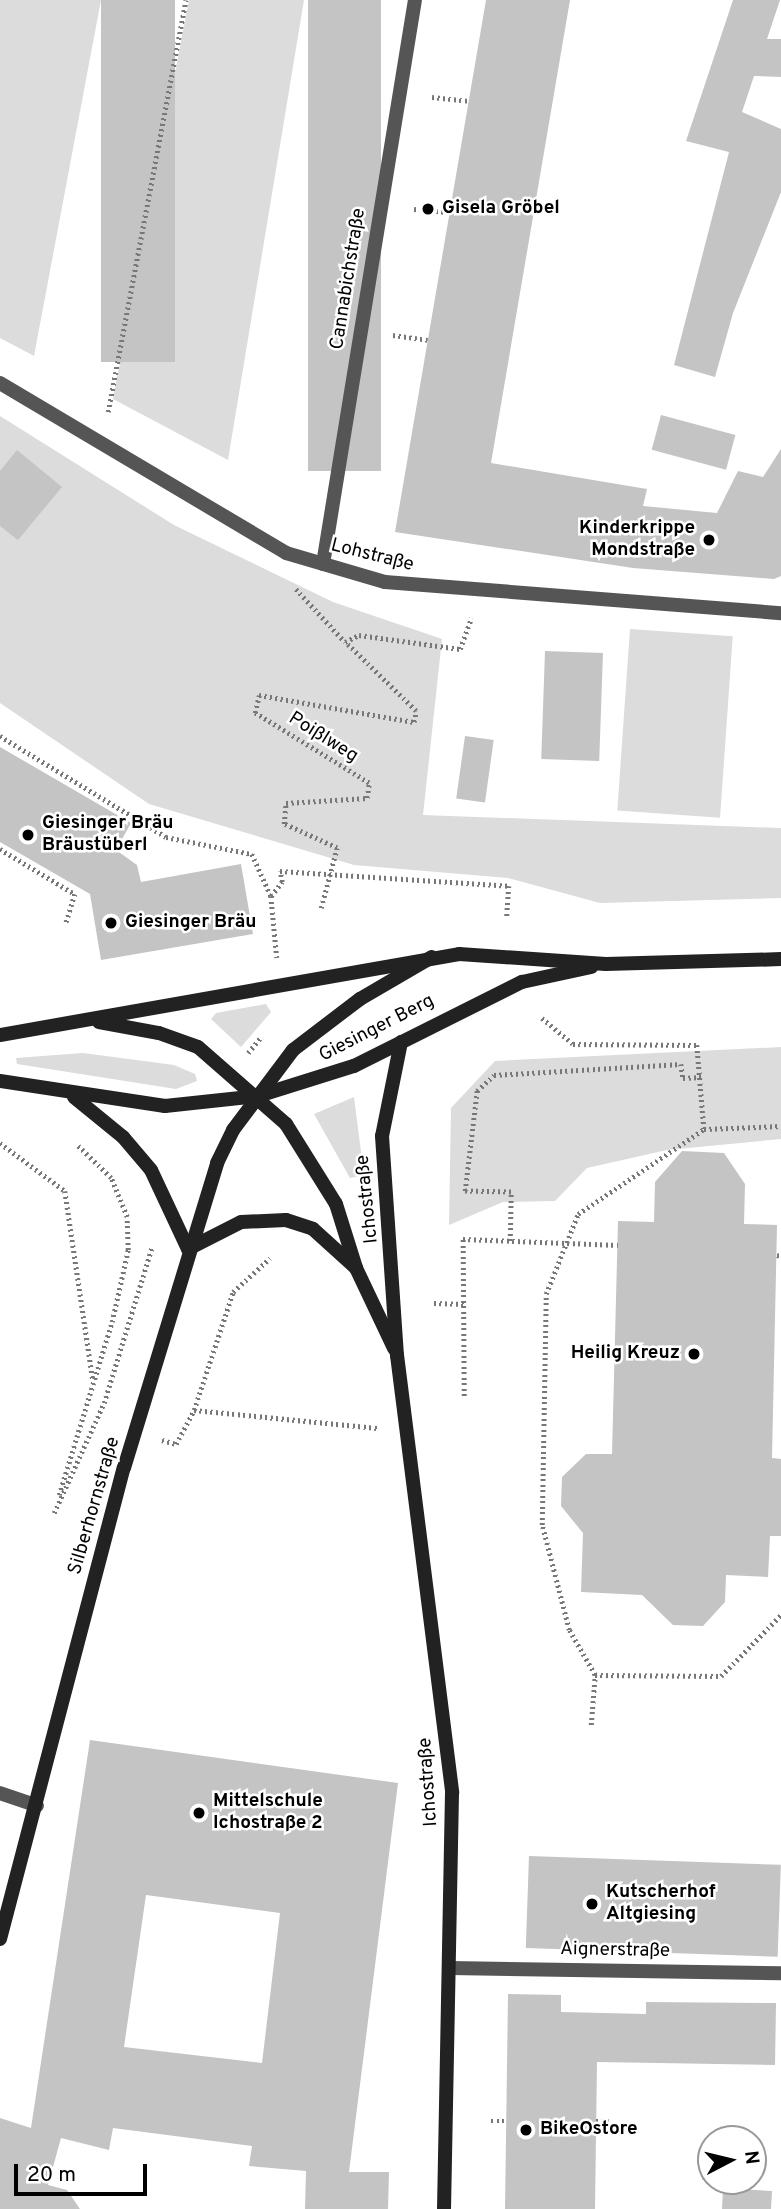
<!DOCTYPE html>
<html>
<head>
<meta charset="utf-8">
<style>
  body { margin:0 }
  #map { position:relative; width:781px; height:2209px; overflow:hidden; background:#fff; font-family:Overpass,sans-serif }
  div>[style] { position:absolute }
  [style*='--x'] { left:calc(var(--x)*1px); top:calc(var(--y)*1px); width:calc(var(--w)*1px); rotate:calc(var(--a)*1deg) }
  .green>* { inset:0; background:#dcdcdc; transform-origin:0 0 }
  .building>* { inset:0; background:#c4c4c4; transform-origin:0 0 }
  .path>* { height:4.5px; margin-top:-2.25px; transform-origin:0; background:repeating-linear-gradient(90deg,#777 0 2px,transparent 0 5.5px) }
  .service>* { height:14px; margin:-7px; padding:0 7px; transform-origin:7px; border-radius:7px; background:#555 }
  .minor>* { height:14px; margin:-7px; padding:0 7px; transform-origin:7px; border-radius:7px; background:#555 }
  .secondary>* { height:14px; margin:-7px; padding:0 7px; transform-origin:7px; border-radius:7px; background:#222 }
  .dots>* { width:19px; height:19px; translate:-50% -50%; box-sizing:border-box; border:4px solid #fff; border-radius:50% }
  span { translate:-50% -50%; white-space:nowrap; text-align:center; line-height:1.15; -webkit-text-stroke:5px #fff; paint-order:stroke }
  .poi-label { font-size:19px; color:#000; font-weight:700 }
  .left { translate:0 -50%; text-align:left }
  .right { translate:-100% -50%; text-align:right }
  .street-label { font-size:19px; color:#000 }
  .north { position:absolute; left:697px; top:2125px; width:70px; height:70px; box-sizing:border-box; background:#fff; border:2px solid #999; border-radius:50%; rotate:83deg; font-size:19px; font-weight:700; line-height:28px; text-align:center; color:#000 }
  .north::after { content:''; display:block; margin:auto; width:24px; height:32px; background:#000; clip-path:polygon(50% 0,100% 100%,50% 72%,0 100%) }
  .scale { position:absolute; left:14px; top:2164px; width:133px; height:32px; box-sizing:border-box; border:4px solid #000; border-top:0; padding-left:9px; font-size:21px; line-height:24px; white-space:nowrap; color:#000; -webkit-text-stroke:5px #fff; paint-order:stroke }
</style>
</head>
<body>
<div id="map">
  <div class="green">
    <div style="clip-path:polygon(0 0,101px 0,34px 356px,0 338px)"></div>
    <div style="clip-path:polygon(189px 0,304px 0,228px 460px,113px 399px)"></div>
    <div style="clip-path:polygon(0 416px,174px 525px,333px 602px,442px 639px,423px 815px,781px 828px,781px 898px,600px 903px,508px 878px,354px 865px,149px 804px,0 703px)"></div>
    <div style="left:630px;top:629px;width:103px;height:182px;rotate:4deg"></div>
    <div style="clip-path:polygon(266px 1004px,271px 1012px,241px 1047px,211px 1019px,216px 1013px)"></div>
    <div style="clip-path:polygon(781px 1047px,781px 1139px,667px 1150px,587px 1168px,555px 1201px,503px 1202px,449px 1225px,451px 1108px,495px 1061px)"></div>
    <div style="clip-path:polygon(83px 1053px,174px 1065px,195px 1074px,197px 1081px,176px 1089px,17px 1064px,16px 1058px)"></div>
    <div style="clip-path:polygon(354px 1097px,364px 1175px,350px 1178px,314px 1114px)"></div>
  </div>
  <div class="building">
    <div style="left:101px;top:0;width:74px;height:362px"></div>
    <div style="left:308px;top:0;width:73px;height:471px"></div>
    <div style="clip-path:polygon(486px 0,570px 0,491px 463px,647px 489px,643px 506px,717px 513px,738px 471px,763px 477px,781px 449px,781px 576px,774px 579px,633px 568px,395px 532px)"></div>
    <div style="clip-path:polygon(733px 0,780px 0,767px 39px,781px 39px,781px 77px,754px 76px,742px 112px,781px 129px,781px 192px,733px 313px,715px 377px,674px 365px,729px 152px,686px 141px)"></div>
    <div style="left:661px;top:415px;width:77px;height:36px;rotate:15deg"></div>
    <div style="clip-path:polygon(17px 450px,62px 487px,18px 540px,0 526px,0 471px)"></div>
    <div style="left:545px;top:651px;width:58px;height:108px;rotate:2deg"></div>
    <div style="left:465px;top:736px;width:29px;height:63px;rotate:8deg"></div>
    <div style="clip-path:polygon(0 747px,131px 823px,116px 850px,137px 865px,141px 882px,241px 864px,253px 934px,101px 960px,90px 894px,0 842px)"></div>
    <div style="clip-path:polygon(682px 1151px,724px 1153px,745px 1184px,744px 1224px,777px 1225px,772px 1458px,781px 1459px,781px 1536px,770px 1536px,768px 1577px,726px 1575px,725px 1602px,703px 1626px,673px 1625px,642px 1595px,581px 1592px,583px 1533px,561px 1506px,562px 1477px,586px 1454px,612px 1454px,618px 1221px,654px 1222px,655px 1182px)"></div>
    <div style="clip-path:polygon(evenodd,90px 1740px,398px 1783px,349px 2172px,389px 2172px,388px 2209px,305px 2209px,306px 2171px,249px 2166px,252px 2146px,113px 2128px,109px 2150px,61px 2138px,48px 2185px,67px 2190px,80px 2209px,0 2209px,0 2118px,31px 2128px,90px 1740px,146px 1895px,280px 1913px,262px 2063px,124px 2047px,146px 1895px)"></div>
    <div style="left:529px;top:1856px;width:252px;height:92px;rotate:2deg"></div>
    <div style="clip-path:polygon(508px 1994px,561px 1995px,561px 2012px,646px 2014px,646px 2002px,776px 2003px,775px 2065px,597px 2062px,595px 2209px,505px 2209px)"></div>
    <div style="left:702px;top:2147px;width:9px;height:33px"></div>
    <div style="clip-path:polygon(723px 2188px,772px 2191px,771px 2209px,722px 2209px)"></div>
  </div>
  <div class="path">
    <div style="--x:432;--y:97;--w:37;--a:6"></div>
    <div style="--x:414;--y:209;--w:36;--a:5"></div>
    <div style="--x:393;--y:335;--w:35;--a:8"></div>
    <div style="--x:108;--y:412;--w:419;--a:-79.3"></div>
    <div style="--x:296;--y:589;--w:72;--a:47.2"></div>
    <div style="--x:0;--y:736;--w:194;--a:31.3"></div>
    <div style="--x:166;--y:837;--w:88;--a:11.2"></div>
    <div style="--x:252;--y:854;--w:46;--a:65.7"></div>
    <div style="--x:271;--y:896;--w:62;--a:84.5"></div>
    <div style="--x:0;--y:849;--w:87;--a:31"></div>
    <div style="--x:75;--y:894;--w:30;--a:107"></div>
    <div style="--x:271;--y:896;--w:18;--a:-52"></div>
    <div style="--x:282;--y:882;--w:11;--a:-100"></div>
    <div style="--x:280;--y:871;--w:229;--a:3.7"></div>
    <div style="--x:509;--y:886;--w:31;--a:94"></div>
    <div style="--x:321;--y:908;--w:62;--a:-75.1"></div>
    <div style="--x:337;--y:848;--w:58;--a:-155.6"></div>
    <div style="--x:284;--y:824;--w:21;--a:-85"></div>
    <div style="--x:286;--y:803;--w:81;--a:-3.5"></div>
    <div style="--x:367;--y:798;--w:15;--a:-82"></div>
    <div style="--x:369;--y:783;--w:134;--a:-148.4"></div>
    <div style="--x:255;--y:713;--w:18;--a:-77"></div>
    <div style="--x:259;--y:695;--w:157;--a:9.9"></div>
    <div style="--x:414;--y:722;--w:11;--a:-80"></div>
    <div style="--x:416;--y:711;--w:99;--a:-135.8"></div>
    <div style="--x:345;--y:642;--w:16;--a:-27"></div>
    <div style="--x:359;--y:635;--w:102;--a:7.9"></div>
    <div style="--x:460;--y:649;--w:33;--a:-70"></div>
    <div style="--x:542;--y:1018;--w:40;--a:40"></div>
    <div style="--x:573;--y:1044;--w:124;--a:0.5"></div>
    <div style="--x:697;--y:1045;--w:84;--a:85.2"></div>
    <div style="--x:248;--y:1053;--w:19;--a:-51"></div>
    <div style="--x:0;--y:1143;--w:81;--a:36.4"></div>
    <div style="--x:65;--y:1191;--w:191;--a:81.6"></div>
    <div style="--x:510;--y:1241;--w:49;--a:-88.8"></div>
    <div style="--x:511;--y:1192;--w:46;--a:-178.8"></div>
    <div style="--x:465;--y:1191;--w:101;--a:-83.2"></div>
    <div style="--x:477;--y:1091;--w:23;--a:-43"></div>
    <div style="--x:494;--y:1075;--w:187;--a:-3.4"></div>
    <div style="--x:681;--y:1064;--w:14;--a:82"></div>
    <div style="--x:683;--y:1078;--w:19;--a:-3"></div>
    <div style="--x:777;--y:1255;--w:4;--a:14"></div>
    <div style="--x:434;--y:1303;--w:30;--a:2"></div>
    <div style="--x:464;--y:1396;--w:157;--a:-90.4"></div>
    <div style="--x:463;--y:1239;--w:155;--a:2.2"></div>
    <div style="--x:194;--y:1410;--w:124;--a:-71.7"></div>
    <div style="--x:233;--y:1292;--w:50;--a:-42.6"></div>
    <div style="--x:162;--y:1440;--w:15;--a:16"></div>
    <div style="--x:176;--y:1444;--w:38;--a:-62"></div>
    <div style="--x:194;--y:1410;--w:184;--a:5.6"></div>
    <div style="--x:59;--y:1495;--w:181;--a:-73"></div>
    <div style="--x:112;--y:1322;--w:74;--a:-77.5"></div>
    <div style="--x:128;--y:1250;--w:33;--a:-92"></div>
    <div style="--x:127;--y:1217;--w:42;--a:-112.3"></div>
    <div style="--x:111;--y:1178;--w:47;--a:-135.9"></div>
    <div style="--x:54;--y:1513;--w:121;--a:-65.6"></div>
    <div style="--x:104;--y:1403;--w:163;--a:-72.9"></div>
    <div style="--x:595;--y:1675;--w:126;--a:0.5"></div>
    <div style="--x:721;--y:1676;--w:86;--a:-45.5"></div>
    <div style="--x:591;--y:1725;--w:50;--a:-85.4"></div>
    <div style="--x:595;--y:1675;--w:52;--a:-120"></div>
    <div style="--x:569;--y:1630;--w:108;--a:-104.4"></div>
    <div style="--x:542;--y:1525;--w:231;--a:-89"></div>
    <div style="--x:546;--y:1294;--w:86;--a:-68.2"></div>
    <div style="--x:578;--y:1214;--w:152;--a:-34"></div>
    <div style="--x:704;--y:1129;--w:77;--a:-2.2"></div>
    <div style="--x:491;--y:2121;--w:15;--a:0"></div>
    <div style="--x:596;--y:2121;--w:16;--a:0"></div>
  </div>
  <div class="service">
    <div style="--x:0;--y:1793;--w:39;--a:19"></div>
  </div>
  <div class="minor">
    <div style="--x:0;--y:383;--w:333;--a:30.7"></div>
    <div style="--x:286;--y:553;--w:103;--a:16.3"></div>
    <div style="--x:385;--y:582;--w:397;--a:4.5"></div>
    <div style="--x:323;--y:564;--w:571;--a:-80.74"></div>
    <div style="--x:450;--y:1968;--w:331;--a:0.9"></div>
  </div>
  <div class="secondary">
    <div style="--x:99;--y:1022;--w:61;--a:10.4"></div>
    <div style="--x:159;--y:1033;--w:41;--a:19.7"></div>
    <div style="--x:198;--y:1047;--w:117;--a:41.2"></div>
    <div style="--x:286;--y:1124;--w:94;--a:58"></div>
    <div style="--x:336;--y:1204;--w:67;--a:72.6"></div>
    <div style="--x:356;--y:1268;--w:89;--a:64.6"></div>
    <div style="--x:0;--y:1035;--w:466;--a:-10"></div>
    <div style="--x:459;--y:954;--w:147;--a:3.9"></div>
    <div style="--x:606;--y:964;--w:175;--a:-1.6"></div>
    <div style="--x:401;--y:1042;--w:96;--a:101.4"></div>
    <div style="--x:382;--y:1136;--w:220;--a:86.1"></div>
    <div style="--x:397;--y:1355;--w:441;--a:82.8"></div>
    <div style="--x:452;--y:1793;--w:416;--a:91.1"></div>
    <div style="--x:0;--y:1081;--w:167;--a:8.6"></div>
    <div style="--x:165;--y:1106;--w:94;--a:-6.1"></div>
    <div style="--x:258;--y:1096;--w:101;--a:-17.4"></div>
    <div style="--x:354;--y:1066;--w:188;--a:-26.6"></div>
    <div style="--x:522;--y:982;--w:71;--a:-12.3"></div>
    <div style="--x:74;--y:1097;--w:63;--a:39.2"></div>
    <div style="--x:123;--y:1137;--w:43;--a:49.7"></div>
    <div style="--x:151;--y:1170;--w:87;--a:64.9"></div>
    <div style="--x:188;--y:1249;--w:59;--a:-27"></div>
    <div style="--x:241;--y:1222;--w:45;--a:-2.5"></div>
    <div style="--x:286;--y:1220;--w:28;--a:18"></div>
    <div style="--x:313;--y:1229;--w:58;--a:42.2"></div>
    <div style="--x:0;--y:1939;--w:487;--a:-75.3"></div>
    <div style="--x:124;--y:1468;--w:319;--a:-73"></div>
    <div style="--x:217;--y:1163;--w:37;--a:-64"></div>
    <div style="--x:233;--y:1130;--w:100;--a:-53.1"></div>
    <div style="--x:293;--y:1050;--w:84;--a:-37.3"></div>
    <div style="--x:360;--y:999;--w:83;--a:-30.3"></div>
  </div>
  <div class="dots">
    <div style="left:428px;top:209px;background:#000"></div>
    <div style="left:709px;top:540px;background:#000"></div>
    <div style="left:28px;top:835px;background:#000"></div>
    <div style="left:111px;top:923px;background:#000"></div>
    <div style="left:694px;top:1354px;background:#000"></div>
    <div style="left:199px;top:1813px;background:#000"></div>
    <div style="left:592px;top:1904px;background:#000"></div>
    <div style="left:526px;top:2130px;background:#000"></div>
  </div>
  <div class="poi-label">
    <span class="left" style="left:442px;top:209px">Gisela Gröbel</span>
    <span class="right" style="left:695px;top:540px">Kinderkrippe<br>Mondstraße</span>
    <span class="left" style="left:42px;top:835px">Giesinger Bräu<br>Bräustüberl</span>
    <span class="left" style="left:125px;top:923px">Giesinger Bräu</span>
    <span class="right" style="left:680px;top:1354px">Heilig Kreuz</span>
    <span class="left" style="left:213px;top:1813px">Mittelschule<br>Ichostraße 2</span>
    <span class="left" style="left:606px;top:1904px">Kutscherhof<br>Altgiesing</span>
    <span class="left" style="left:540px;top:2130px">BikeOstore</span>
  </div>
  <div class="street-label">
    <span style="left:349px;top:279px;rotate:-81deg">Cannabichstraße</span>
    <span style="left:372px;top:556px;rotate:14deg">Lohstraße</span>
    <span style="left:323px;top:738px;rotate:32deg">Poißlweg</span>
    <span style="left:377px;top:1029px;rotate:-27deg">Giesinger Berg</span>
    <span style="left:368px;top:1199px;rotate:-96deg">Ichostraße</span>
    <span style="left:95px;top:1506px;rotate:-74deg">Silberhornstraße</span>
    <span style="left:429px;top:1782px;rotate:-94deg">Ichostraße</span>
    <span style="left:615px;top:1951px;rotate:1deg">Aignerstraße</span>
  </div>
  <div class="north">N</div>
  <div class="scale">20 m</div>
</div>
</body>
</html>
